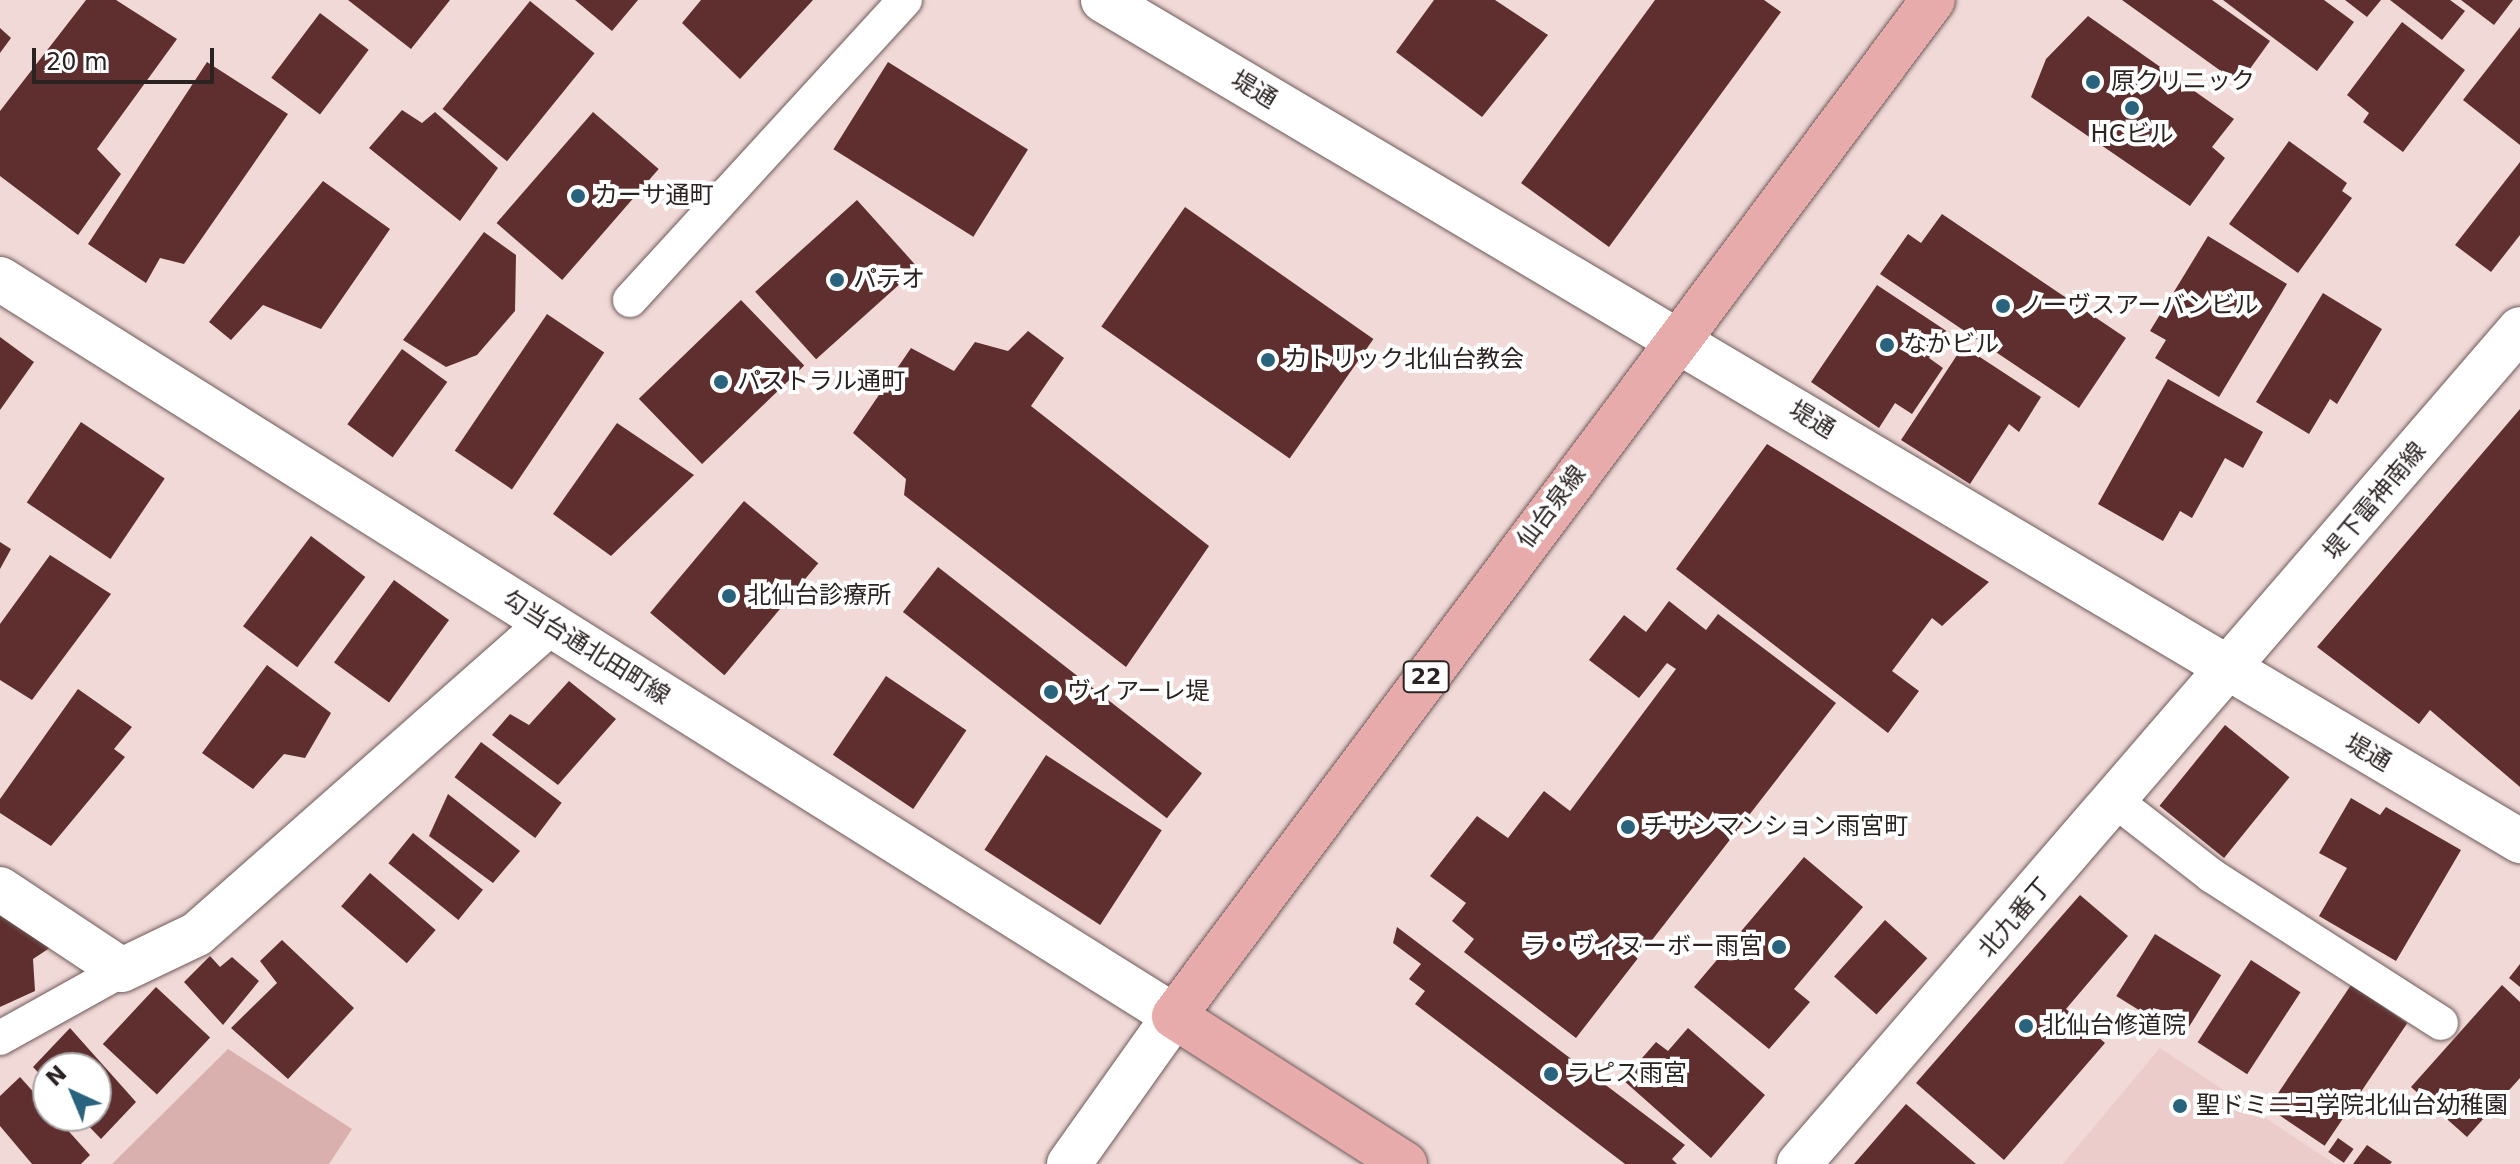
<!DOCTYPE html>
<html>
<head>
<meta charset="utf-8">
<style>
  body { margin:0 }
  #map { position:relative; width:2520px; height:1164px; overflow:hidden; background:#f0d9d7; font-family:"DejaVu Sans","Noto Sans JP",sans-serif }
  div>[style] { position:absolute }
  [style*='--x'] { left:calc(var(--x)*1px); top:calc(var(--y)*1px); width:calc(var(--w)*1px); rotate:calc(var(--a)*1deg) }
  .built>* { inset:0; background:#eccccb }
  .green>* { inset:0; background:#dab0ae }
  .building>* { inset:0; background:#5f2f2f; transform-origin:0 0 }
  .roads { filter:drop-shadow(0 0 2px #6e5a59) drop-shadow(0 0 2px #6e5a59) }
  .lane>* { height:34px; margin:-17px; padding:0 17px; transform-origin:17px; border-radius:17px; background:#fff }
  .street>* { height:44px; margin:-22px; padding:0 22px; transform-origin:22px; border-radius:22px; background:#fff }
  .secondary>* { height:44px; margin:-22px; padding:0 22px; transform-origin:22px; border-radius:22px; background:#fff }
  .primary>* { height:44px; margin:-22px; padding:0 22px; transform-origin:22px; border-radius:22px; background:#e8abab }
  .dots>* { width:22px; height:22px; translate:-50% -50%; box-sizing:border-box; border:4px solid #fff; border-radius:50% }
  span { translate:-50% -50%; white-space:nowrap; text-align:center; line-height:1.15; -webkit-text-stroke:8px #fff; paint-order:stroke }
  .shield-label span { padding:2px 6px; background:#fff; border:2px solid; border-radius:6px; -webkit-text-stroke-width:0 }
  .shield-label { font-size:22px; color:#2b2222; font-weight:700 }
  .poi-label { font-size:24px; color:#2b2222 }
  .left { translate:0 -50%; text-align:left }
  .right { translate:-100% -50%; text-align:right }
  .street-label { font-size:24px; color:#2b2222 }
  .north { position:absolute; left:32px; top:1052px; width:80px; height:80px; box-sizing:border-box; background:#fff; border:2px solid #aaa7a7; border-radius:50%; rotate:316deg; font-size:22px; font-weight:700; line-height:32px; text-align:center; color:#2b2222 }
  .north::after { content:''; display:block; margin:auto; width:28px; height:36px; background:#2a637d; clip-path:polygon(50% 0,100% 100%,50% 72%,0 100%) }
  .scale { position:absolute; left:32px; top:48px; width:182px; height:36px; box-sizing:border-box; border:4px solid #2b2222; border-top:0; padding-left:10px; font-size:24px; line-height:28px; white-space:nowrap; color:#2b2222; -webkit-text-stroke:6px #fff; paint-order:stroke }
</style>
</head>
<body>
<div id="map">
  <div class="built">
    <div style="clip-path:polygon(2160px 1048px,2335px 1164px,2063px 1164px)"></div>
  </div>
  <div class="green">
    <div style="clip-path:polygon(228px 1049px,352px 1129px,329px 1164px,112px 1164px)"></div>
  </div>
  <div class="building">
    <div style="clip-path:polygon(86px 0,116px 0,177px 39px,97px 149px,121px 174px,78px 235px,0 176px,0 111px)"></div>
    <div style="clip-path:polygon(348px 0,450px 0,411px 49px)"></div>
    <div style="clip-path:polygon(575px 0,638px 0,612px 31px)"></div>
    <div style="clip-path:polygon(701px 0,813px 0,740px 79px,682px 23px)"></div>
    <div style="clip-path:polygon(1434px 0,1495px 0,1548px 35px,1482px 117px,1396px 52px)"></div>
    <div style="clip-path:polygon(1655px 0,1764px 0,1781px 12px,1609px 247px,1521px 183px)"></div>
    <div style="clip-path:polygon(2122px 0,2212px 0,2270px 41px,2239px 84px)"></div>
    <div style="clip-path:polygon(2223px 0,2324px 0,2354px 22px,2317px 71px)"></div>
    <div style="clip-path:polygon(2345px 0,2381px 0,2367px 17px)"></div>
    <div style="clip-path:polygon(2390px 0,2450px 0,2465px 11px,2442px 40px)"></div>
    <div style="clip-path:polygon(2461px 0,2513px 0,2494px 25px)"></div>
    <div style="left:530px;top:1px;width:83px;height:139px;rotate:39deg"></div>
    <div style="left:320px;top:13px;width:61px;height:81px;rotate:37deg"></div>
    <div style="clip-path:polygon(2088px 16px,2234px 119px,2212px 147px,2225px 158px,2190px 206px,2031px 97px,2046px 59px)"></div>
    <div style="clip-path:polygon(2402px 22px,2465px 70px,2403px 152px,2363px 122px,2369px 113px,2347px 95px)"></div>
    <div style="clip-path:polygon(2520px 27px,2520px 145px,2463px 100px)"></div>
    <div style="clip-path:polygon(0 28px,11px 38px,0 53px)"></div>
    <div style="clip-path:polygon(207px 62px,288px 114px,184px 264px,160px 258px,146px 283px,88px 244px)"></div>
    <div style="left:888px;top:62px;width:165px;height:103px;rotate:32deg"></div>
    <div style="clip-path:polygon(402px 110px,422px 123px,435px 112px,498px 168px,460px 221px,369px 148px)"></div>
    <div style="left:593px;top:112px;width:87px;height:147px;rotate:41deg"></div>
    <div style="clip-path:polygon(2289px 141px,2347px 183px,2342px 191px,2352px 198px,2298px 273px,2229px 224px)"></div>
    <div style="clip-path:polygon(2520px 162px,2520px 235px,2491px 272px,2455px 245px)"></div>
    <div style="clip-path:polygon(323px 181px,390px 229px,321px 329px,263px 305px,231px 340px,209px 322px)"></div>
    <div style="left:857px;top:200px;width:91px;height:137px;rotate:48deg"></div>
    <div style="left:1185px;top:207px;width:230px;height:146px;rotate:35deg"></div>
    <div style="clip-path:polygon(1942px 214px,2126px 338px,2079px 408px,1880px 274px,1908px 234px,1921px 243px)"></div>
    <div style="clip-path:polygon(484px 232px,516px 255px,515px 311px,477px 355px,446px 367px,403px 340px)"></div>
    <div style="clip-path:polygon(2208px 236px,2287px 284px,2219px 397px,2155px 358px,2166px 340px,2150px 331px)"></div>
    <div style="clip-path:polygon(1877px 285px,1948px 332px,1929px 358px,1943px 368px,1912px 414px,1895px 403px,1879px 428px,1811px 382px)"></div>
    <div style="clip-path:polygon(2323px 293px,2382px 329px,2337px 404px,2330px 399px,2309px 434px,2256px 402px)"></div>
    <div style="left:741px;top:300px;width:91px;height:142px;rotate:46deg"></div>
    <div style="left:547px;top:314px;width:69px;height:165px;rotate:34deg"></div>
    <div style="clip-path:polygon(1028px 331px,1064px 358px,1031px 406px,1209px 546px,1126px 667px,904px 495px,906px 479px,853px 433px,911px 348px,954px 371px,975px 342px,1008px 351px)"></div>
    <div style="clip-path:polygon(0 337px,34px 362px,0 410px)"></div>
    <div style="clip-path:polygon(1963px 346px,2041px 397px,2019px 432px,2009px 424px,1970px 484px,1901px 440px)"></div>
    <div style="left:402px;top:349px;width:56px;height:93px;rotate:36deg"></div>
    <div style="clip-path:polygon(2168px 379px,2263px 432px,2243px 468px,2225px 458px,2192px 518px,2180px 511px,2163px 541px,2098px 504px)"></div>
    <div style="clip-path:polygon(2520px 409px,2520px 787px,2430px 710px,2419px 724px,2317px 647px)"></div>
    <div style="left:81px;top:422px;width:101px;height:97px;rotate:34deg"></div>
    <div style="clip-path:polygon(617px 423px,694px 475px,611px 556px,553px 514px)"></div>
    <div style="clip-path:polygon(1767px 444px,1989px 582px,1942px 626px,1932px 618px,1892px 671px,1919px 691px,1888px 733px,1676px 569px)"></div>
    <div style="left:744px;top:501px;width:97px;height:146px;rotate:40deg"></div>
    <div style="left:311px;top:536px;width:68px;height:113px;rotate:37deg"></div>
    <div style="clip-path:polygon(0 542px,11px 549px,0 569px)"></div>
    <div style="clip-path:polygon(50px 555px,111px 594px,32px 700px,0 680px,0 624px)"></div>
    <div style="left:938px;top:567px;width:335px;height:57px;rotate:38deg"></div>
    <div style="left:394px;top:580px;width:68px;height:102px;rotate:36deg"></div>
    <div style="clip-path:polygon(1669px 601px,1706px 630px,1718px 614px,1836px 703px,1576px 1038px,1464px 952px,1474px 939px,1452px 921px,1466px 903px,1430px 876px,1477px 816px,1508px 838px,1544px 791px,1570px 811px,1676px 669px,1667px 663px,1639px 698px,1589px 660px,1624px 615px,1646px 632px)"></div>
    <div style="clip-path:polygon(267px 665px,331px 713px,305px 758px,284px 754px,253px 789px,202px 753px)"></div>
    <div style="left:886px;top:676px;width:97px;height:95px;rotate:34deg"></div>
    <div style="clip-path:polygon(569px 681px,616px 719px,558px 785px,492px 735px,510px 714px,529px 725px)"></div>
    <div style="clip-path:polygon(78px 689px,132px 727px,114px 749px,125px 757px,51px 846px,0 813px,0 799px)"></div>
    <div style="left:2225px;top:725px;width:83px;height:104px;rotate:39deg"></div>
    <div style="left:481px;top:742px;width:101px;height:44px;rotate:37deg"></div>
    <div style="left:1046px;top:755px;width:138px;height:113px;rotate:33deg"></div>
    <div style="clip-path:polygon(448px 794px,520px 851px,493px 883px,429px 836px)"></div>
    <div style="clip-path:polygon(2351px 798px,2380px 815px,2386px 807px,2461px 850px,2396px 961px,2319px 916px,2347px 868px,2319px 853px)"></div>
    <div style="left:413px;top:833px;width:90px;height:39px;rotate:39deg"></div>
    <div style="clip-path:polygon(1804px 857px,1863px 907px,1794px 989px,1810px 1002px,1769px 1049px,1694px 987px)"></div>
    <div style="left:370px;top:873px;width:87px;height:44px;rotate:41deg"></div>
    <div style="clip-path:polygon(2080px 895px,2128px 936px,2066px 1009px,2105px 1043px,2004px 1160px,1916px 1083px)"></div>
    <div style="clip-path:polygon(0 912px,51px 947px,33px 959px,35px 991px,0 1007px)"></div>
    <div style="left:1885px;top:920px;width:57px;height:76px;rotate:42deg"></div>
    <div style="clip-path:polygon(1397px 927px,1685px 1145px,1672px 1159px,1677px 1164px,1625px 1164px,1415px 1004px,1425px 991px,1409px 979px,1421px 964px,1393px 943px)"></div>
    <div style="left:2155px;top:934px;width:78px;height:73px;rotate:32deg"></div>
    <div style="clip-path:polygon(282px 940px,354px 1008px,288px 1079px,231px 1028px,277px 983px,260px 961px)"></div>
    <div style="clip-path:polygon(210px 956px,220px 967px,232px 957px,259px 981px,223px 1025px,184px 982px)"></div>
    <div style="left:2251px;top:960px;width:59px;height:98px;rotate:33deg"></div>
    <div style="clip-path:polygon(2520px 964px,2520px 987px,2509px 978px)"></div>
    <div style="left:2351px;top:985px;width:68px;height:148px;rotate:34deg"></div>
    <div style="clip-path:polygon(2502px 985px,2520px 1002px,2520px 1078px,2467px 1137px,2411px 1087px)"></div>
    <div style="left:156px;top:987px;width:74px;height:78px;rotate:43deg"></div>
    <div style="clip-path:polygon(70px 1028px,136px 1102px,101px 1139px,79px 1116px,96px 1116px,96px 1068px,48px 1068px,48px 1083px,33px 1067px)"></div>
    <div style="clip-path:polygon(1688px 1028px,1765px 1095px,1711px 1158px,1623px 1080px,1656px 1042px,1668px 1051px)"></div>
    <div style="clip-path:polygon(20px 1077px,90px 1155px,81px 1164px,32px 1164px,0 1126px,0 1096px)"></div>
    <div style="clip-path:polygon(1906px 1104px,1976px 1164px,1854px 1164px)"></div>
    <div style="left:2338px;top:1138px;width:19px;height:17px;rotate:35deg"></div>
    <div style="clip-path:polygon(2367px 1145px,2392px 1162px,2390px 1164px,2353px 1164px)"></div>
  </div>
  <div class="roads">
    <div class="lane">
      <div style="--x:630;--y:300;--w:407;--a:-47.5"></div>
      <div style="--x:2117;--y:802;--w:120;--a:37.9"></div>
      <div style="--x:2212;--y:876;--w:272;--a:32.7"></div>
      <div style="--x:0;--y:1038;--w:140;--a:-29.1"></div>
    </div>
    <div class="street">
      <div style="--x:1103;--y:0;--w:1648;--a:30.69"></div>
      <div style="--x:0;--y:279;--w:1386;--a:32.12"></div>
      <div style="--x:0;--y:889;--w:146;--a:33.6"></div>
      <div style="--x:122;--y:970;--w:83;--a:-25.6"></div>
      <div style="--x:197;--y:934;--w:469;--a:-41.4"></div>
      <div style="--x:1799;--y:1164;--w:1103;--a:-49.19"></div>
    </div>
    <div class="secondary">
      <div style="--x:1069;--y:1164;--w:181;--a:-54.6"></div>
    </div>
    <div class="primary">
      <div style="--x:1405;--y:1164;--w:274;--a:-147.4"></div>
      <div style="--x:1174;--y:1016;--w:1268;--a:-53.24"></div>
    </div>
  </div>
  <div class="dots">
    <div style="left:2093px;top:82px;background:#2a637d"></div>
    <div style="left:2132px;top:108px;background:#2a637d"></div>
    <div style="left:578px;top:196px;background:#2a637d"></div>
    <div style="left:837px;top:280px;background:#2a637d"></div>
    <div style="left:2003px;top:306px;background:#2a637d"></div>
    <div style="left:1887px;top:345px;background:#2a637d"></div>
    <div style="left:1268px;top:360px;background:#2a637d"></div>
    <div style="left:721px;top:382px;background:#2a637d"></div>
    <div style="left:729px;top:596px;background:#2a637d"></div>
    <div style="left:1051px;top:692px;background:#2a637d"></div>
    <div style="left:1628px;top:827px;background:#2a637d"></div>
    <div style="left:1779px;top:947px;background:#2a637d"></div>
    <div style="left:2026px;top:1026px;background:#2a637d"></div>
    <div style="left:1551px;top:1074px;background:#2a637d"></div>
    <div style="left:2180px;top:1106px;background:#2a637d"></div>
  </div>
  <div class="shield-label">
    <span style="left:1426px;top:677px">22</span>
  </div>
  <div class="poi-label">
    <span class="left" style="left:2111px;top:82px">原クリニック</span>
    <span style="left:2132px;top:135px">HCビル</span>
    <span class="left" style="left:594px;top:196px">カーサ通町</span>
    <span class="left" style="left:853px;top:280px">パテオ</span>
    <span class="left" style="left:2019px;top:306px">ノーヴスアーバンビル</span>
    <span class="left" style="left:1903px;top:345px">なかビル</span>
    <span class="left" style="left:1284px;top:360px">カトリック北仙台教会</span>
    <span class="left" style="left:737px;top:382px">パストラル通町</span>
    <span class="left" style="left:747px;top:596px">北仙台診療所</span>
    <span class="left" style="left:1067px;top:692px">ヴィアーレ堤</span>
    <span class="left" style="left:1644px;top:827px">チサンマンション雨宮町</span>
    <span class="right" style="left:1763px;top:947px">ラ・ヴィヌーボー雨宮</span>
    <span class="left" style="left:2042px;top:1026px">北仙台修道院</span>
    <span class="left" style="left:1567px;top:1074px">ラピス雨宮</span>
    <span class="left" style="left:2196px;top:1106px">聖ドミニコ学院北仙台幼稚園</span>
  </div>
  <div class="street-label">
    <span style="left:1254px;top:90px;rotate:31deg">堤通</span>
    <span style="left:1812px;top:420px;rotate:31deg">堤通</span>
    <span style="left:2375px;top:501px;rotate:-50deg">堤下雷神南線</span>
    <span style="left:1552px;top:507px;rotate:-53deg">仙台泉線</span>
    <span style="left:586px;top:648px;rotate:32deg">勾当台通北田町線</span>
    <span style="left:2368px;top:753px;rotate:30deg">堤通</span>
    <span style="left:2015px;top:918px;rotate:-49deg">北九番丁</span>
  </div>
  <div class="north">N</div>
  <div class="scale">20 m</div>
</div>
</body>
</html>
